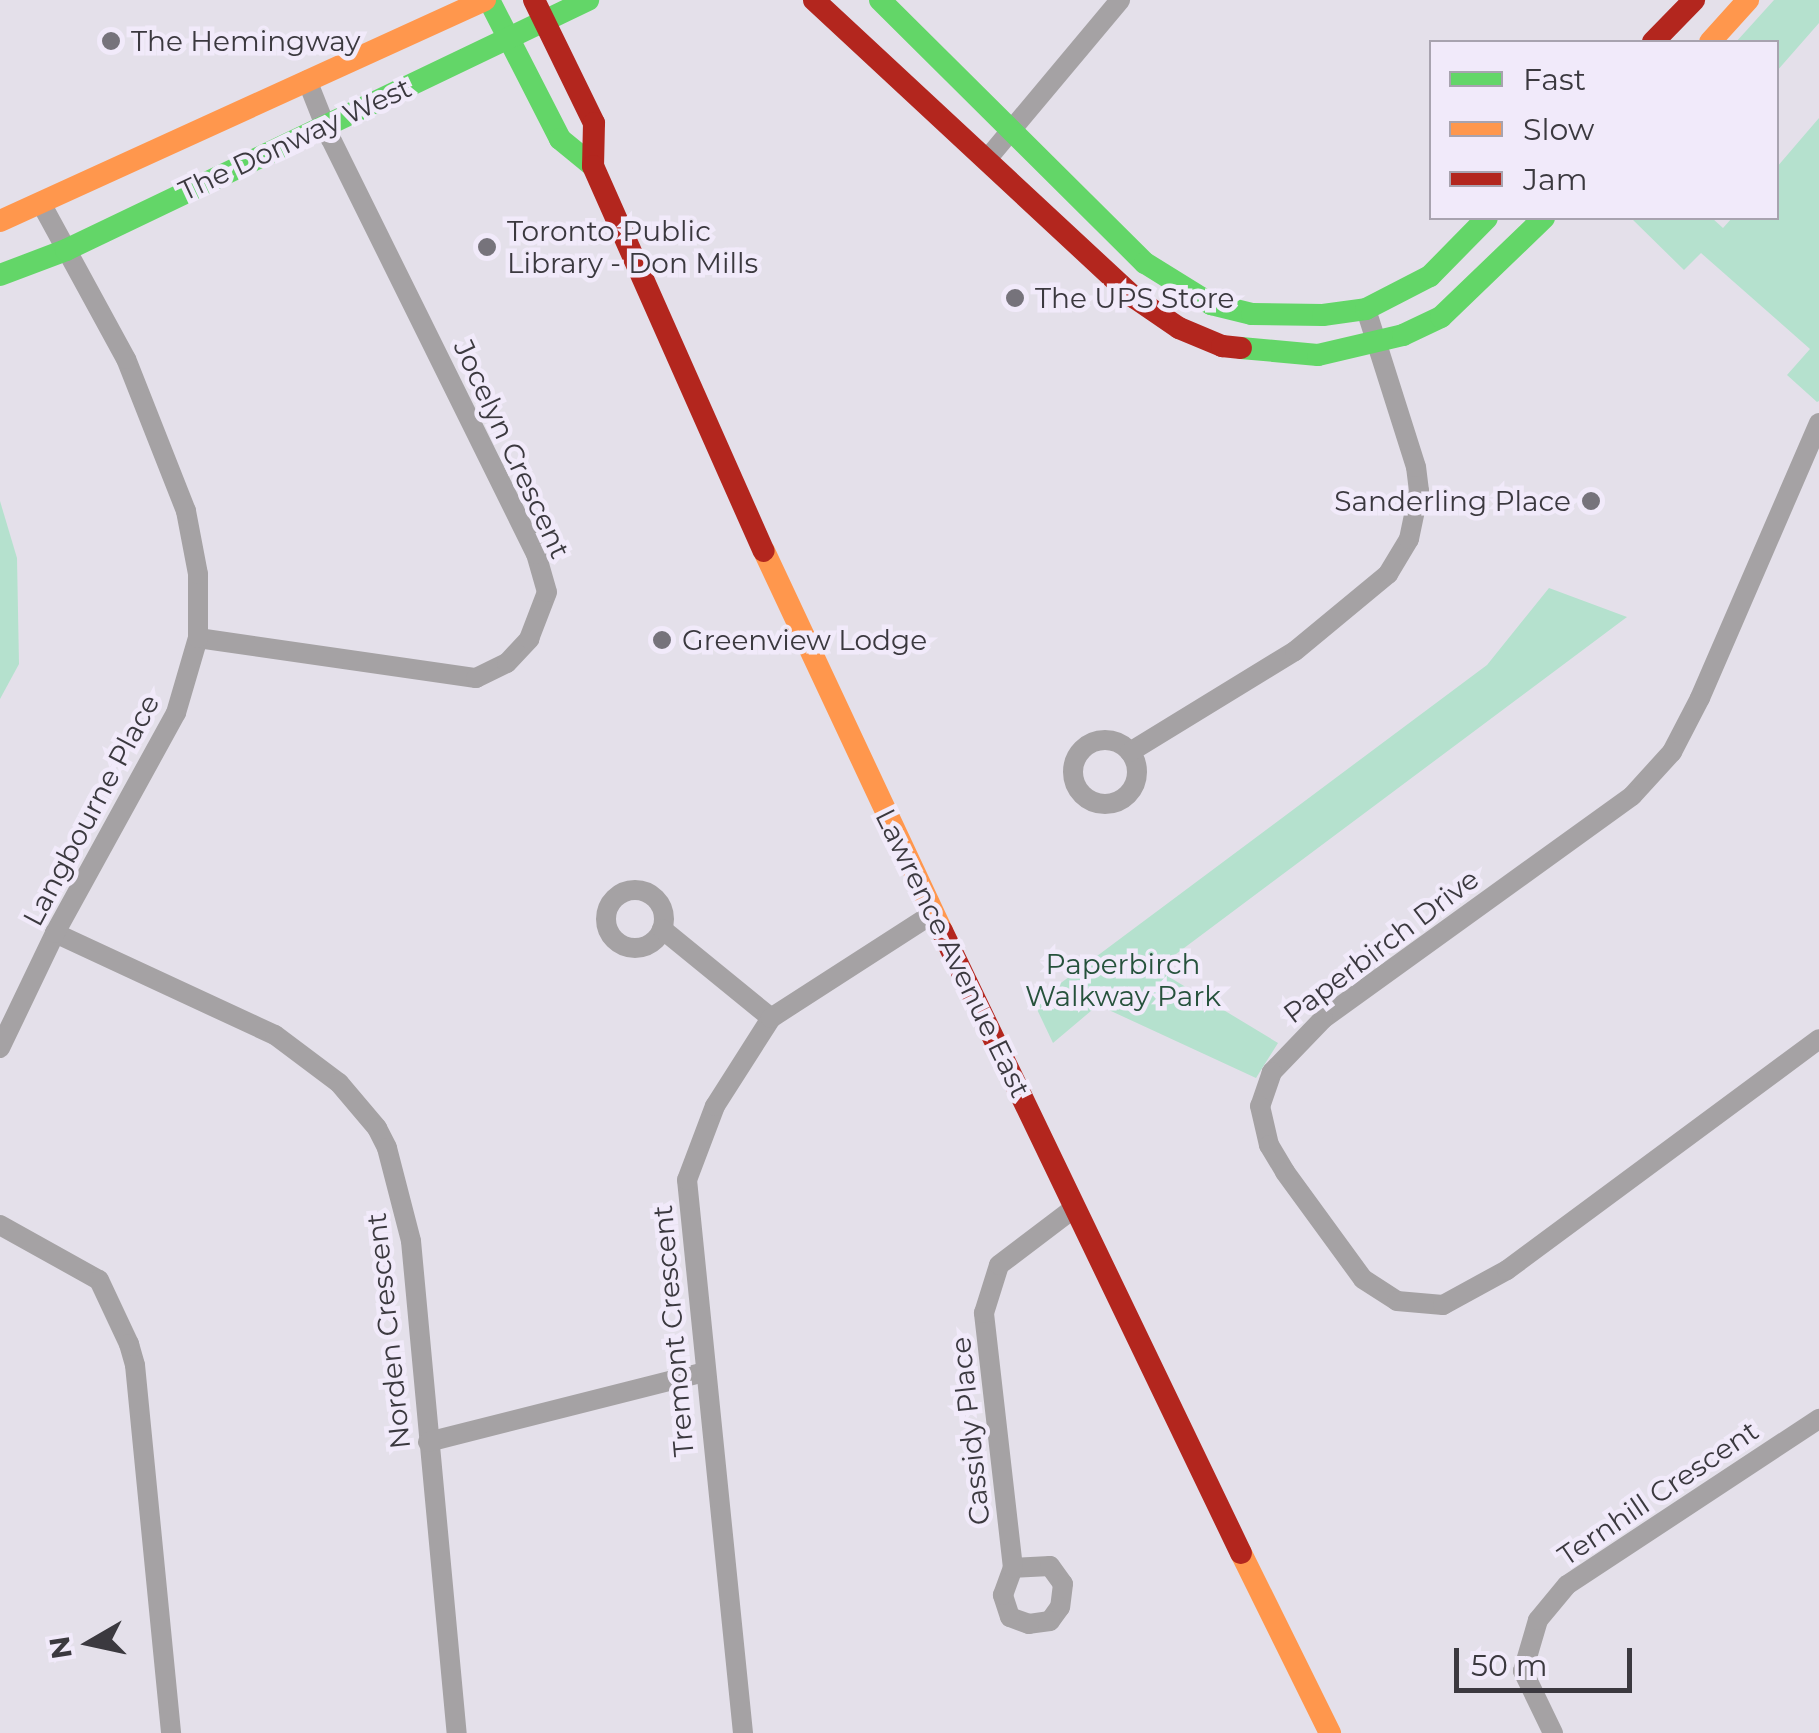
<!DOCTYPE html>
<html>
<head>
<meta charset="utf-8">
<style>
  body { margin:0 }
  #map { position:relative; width:1819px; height:1733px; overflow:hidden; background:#e4e0ea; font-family:Montserrat,sans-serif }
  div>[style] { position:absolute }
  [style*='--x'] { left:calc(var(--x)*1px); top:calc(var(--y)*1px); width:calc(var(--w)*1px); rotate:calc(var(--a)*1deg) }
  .green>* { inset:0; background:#b5e1ce }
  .street>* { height:20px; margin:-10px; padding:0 10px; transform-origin:10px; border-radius:10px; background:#a5a2a4 }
  .street>.ring { margin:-10px; padding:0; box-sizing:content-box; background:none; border:20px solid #a5a2a4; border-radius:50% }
  .fast>* { height:22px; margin:-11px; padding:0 11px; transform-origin:11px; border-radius:11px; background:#63d668 }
  .slow>* { height:22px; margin:-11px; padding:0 11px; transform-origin:11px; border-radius:11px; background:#ff974d }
  .jam>* { height:22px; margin:-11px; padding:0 11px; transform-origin:11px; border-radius:11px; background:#b3261e }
  .dots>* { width:28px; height:28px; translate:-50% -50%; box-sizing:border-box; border:5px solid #f1eafa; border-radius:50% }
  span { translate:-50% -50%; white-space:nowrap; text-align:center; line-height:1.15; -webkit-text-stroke:9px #f1eafa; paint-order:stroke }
  .poi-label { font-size:28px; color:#3b393f }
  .left { translate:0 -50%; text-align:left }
  .right { translate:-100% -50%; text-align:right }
  .street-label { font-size:28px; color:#3b393f }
  .park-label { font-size:28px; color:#26523c }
  .legend { position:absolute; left:1429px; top:40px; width:350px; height:180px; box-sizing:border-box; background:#f1eafa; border:2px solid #a8a3af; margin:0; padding:12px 18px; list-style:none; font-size:30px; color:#3b393f }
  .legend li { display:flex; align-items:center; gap:20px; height:50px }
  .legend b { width:50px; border:2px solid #a8a3af }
  .north { position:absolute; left:40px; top:1593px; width:100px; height:100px; -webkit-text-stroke:8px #f1eafa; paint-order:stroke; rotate:261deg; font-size:28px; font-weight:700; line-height:40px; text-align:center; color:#3b393f }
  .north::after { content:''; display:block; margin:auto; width:35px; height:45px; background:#3b393f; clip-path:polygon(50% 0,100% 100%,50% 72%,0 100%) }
  .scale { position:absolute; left:1454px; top:1648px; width:178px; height:45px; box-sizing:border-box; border:5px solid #3b393f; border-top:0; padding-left:12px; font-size:30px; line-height:35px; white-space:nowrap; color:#3b393f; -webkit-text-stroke:8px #f1eafa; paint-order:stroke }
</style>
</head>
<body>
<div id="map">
  <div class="green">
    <div style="clip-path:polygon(1774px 0,1819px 0,1819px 23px,1777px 71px,1776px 42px,1736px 42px)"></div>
    <div style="clip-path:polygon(1819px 118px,1819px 401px,1817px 402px,1787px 375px,1810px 349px,1701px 253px,1684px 270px,1631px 218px,1712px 218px,1723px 228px,1732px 218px,1776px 218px,1777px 167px)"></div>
    <div style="clip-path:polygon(0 501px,17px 558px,19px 664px,0 699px)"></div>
    <div style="clip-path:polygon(1549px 588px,1627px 617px,1156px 969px,1278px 1043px,1256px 1078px,1098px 1005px,1053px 1043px,1034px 1003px,1487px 665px)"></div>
  </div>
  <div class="street">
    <div style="--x:988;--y:158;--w:206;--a:-50.1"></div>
    <div style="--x:1819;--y:423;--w:300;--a:113.4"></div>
    <div style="--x:1700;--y:698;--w:61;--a:117.4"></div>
    <div style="--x:1672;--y:752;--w:59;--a:132.3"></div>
    <div style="--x:1632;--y:796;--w:381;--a:144.2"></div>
    <div style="--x:1323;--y:1019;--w:74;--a:133.9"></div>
    <div style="--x:1272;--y:1072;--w:36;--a:109"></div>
    <div style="--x:1260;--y:1106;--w:40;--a:77"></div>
    <div style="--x:1269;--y:1145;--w:31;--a:59"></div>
    <div style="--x:1285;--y:1172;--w:132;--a:53.9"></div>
    <div style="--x:1363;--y:1279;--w:40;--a:32.9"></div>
    <div style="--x:1397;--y:1301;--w:46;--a:5"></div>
    <div style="--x:1443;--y:1305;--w:73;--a:-28.7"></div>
    <div style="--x:1507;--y:1270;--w:388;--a:-36.5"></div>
    <div style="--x:198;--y:638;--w:281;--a:8.2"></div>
    <div style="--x:476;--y:678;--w:34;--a:-26"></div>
    <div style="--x:507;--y:663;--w:33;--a:-47"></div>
    <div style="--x:529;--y:639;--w:50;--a:-69"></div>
    <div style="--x:547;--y:592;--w:40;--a:-106"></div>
    <div style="--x:536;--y:554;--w:464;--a:-116.3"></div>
    <div style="--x:330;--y:138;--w:62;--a:-111.6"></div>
    <div class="ring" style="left:1073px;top:740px;width:44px;height:44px"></div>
    <div style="--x:1130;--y:752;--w:193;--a:-31.5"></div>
    <div style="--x:1295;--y:651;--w:121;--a:-39.6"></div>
    <div style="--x:1388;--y:574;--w:41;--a:-59"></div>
    <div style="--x:1409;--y:539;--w:49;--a:-78.2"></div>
    <div style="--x:1419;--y:491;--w:24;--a:-97"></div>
    <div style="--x:1416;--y:467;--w:166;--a:-107.6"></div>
    <div class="ring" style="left:606px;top:890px;width:38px;height:38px"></div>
    <div style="--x:662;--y:929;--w:141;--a:39.2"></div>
    <div style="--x:55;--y:933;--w:242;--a:24.9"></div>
    <div style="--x:275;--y:1035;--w:80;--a:36.9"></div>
    <div style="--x:339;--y:1083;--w:59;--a:49.8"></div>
    <div style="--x:377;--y:1128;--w:22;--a:63"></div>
    <div style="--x:387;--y:1148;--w:96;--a:75.5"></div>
    <div style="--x:411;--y:1241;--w:494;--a:84.7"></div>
    <div style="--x:0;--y:1048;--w:127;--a:-64.4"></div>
    <div style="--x:55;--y:933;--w:251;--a:-61.2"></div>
    <div style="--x:176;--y:713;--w:78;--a:-73.7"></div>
    <div style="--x:198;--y:638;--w:64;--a:-90"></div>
    <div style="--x:198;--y:574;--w:64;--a:-100.8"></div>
    <div style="--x:186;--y:511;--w:163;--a:-111.5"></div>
    <div style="--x:126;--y:359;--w:178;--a:-118.6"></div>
    <div style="--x:0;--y:1225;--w:113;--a:29.1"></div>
    <div style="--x:99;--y:1280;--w:71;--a:64.9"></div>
    <div style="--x:129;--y:1344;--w:22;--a:74"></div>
    <div style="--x:135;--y:1365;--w:370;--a:84.4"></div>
    <div style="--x:428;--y:1442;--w:285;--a:-14.2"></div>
    <div style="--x:1013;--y:1568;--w:37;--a:-3"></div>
    <div style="--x:1050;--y:1566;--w:22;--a:54"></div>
    <div style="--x:1063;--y:1584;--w:23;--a:97"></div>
    <div style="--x:1060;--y:1607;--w:17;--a:126"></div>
    <div style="--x:1050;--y:1621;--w:21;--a:172"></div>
    <div style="--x:1029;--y:1624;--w:20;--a:-160"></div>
    <div style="--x:1010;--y:1617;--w:23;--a:-108"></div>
    <div style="--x:1003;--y:1595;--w:29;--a:-70"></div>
    <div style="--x:1013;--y:1568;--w:257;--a:-96.5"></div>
    <div style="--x:984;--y:1313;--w:50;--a:-72.6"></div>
    <div style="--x:999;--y:1265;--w:94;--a:-37.2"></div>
    <div style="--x:743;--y:1733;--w:556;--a:-95.78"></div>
    <div style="--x:687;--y:1180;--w:79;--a:-69.3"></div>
    <div style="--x:715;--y:1106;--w:104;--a:-57.5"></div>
    <div style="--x:771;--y:1018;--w:194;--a:-32.8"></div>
    <div style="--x:1553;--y:1733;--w:69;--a:-115.8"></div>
    <div style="--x:1523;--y:1671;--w:53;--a:-73.6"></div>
    <div style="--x:1538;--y:1620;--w:45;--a:-50.4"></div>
    <div style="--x:1567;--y:1585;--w:302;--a:-33.4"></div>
  </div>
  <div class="fast">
    <div style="--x:489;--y:0;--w:156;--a:62.9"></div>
    <div style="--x:560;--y:139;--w:43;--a:39.3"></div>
    <div style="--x:880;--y:0;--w:373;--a:44.8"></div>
    <div style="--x:1145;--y:263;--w:78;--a:31.8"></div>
    <div style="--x:1211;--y:304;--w:42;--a:13.7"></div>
    <div style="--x:1252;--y:314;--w:71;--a:0.8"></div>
    <div style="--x:1323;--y:315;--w:43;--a:-7.9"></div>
    <div style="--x:1366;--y:309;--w:72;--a:-27.3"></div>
    <div style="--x:1430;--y:276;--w:81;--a:-45.5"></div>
    <div style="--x:0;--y:275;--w:71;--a:-20.7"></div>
    <div style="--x:66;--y:250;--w:579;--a:-25.59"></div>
    <div style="--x:1241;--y:348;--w:77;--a:5.2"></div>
    <div style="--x:1318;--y:355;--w:87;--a:-13.2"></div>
    <div style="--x:1403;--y:335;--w:42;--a:-25.3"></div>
    <div style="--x:1441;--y:317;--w:143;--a:-43.9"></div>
  </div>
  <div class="slow">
    <div style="--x:1710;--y:42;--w:57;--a:-47.9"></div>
    <div style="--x:0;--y:221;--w:533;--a:-24.5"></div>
    <div style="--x:764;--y:551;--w:420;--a:64.9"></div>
    <div style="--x:1241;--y:1553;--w:201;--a:63.7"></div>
  </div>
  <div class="jam">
    <div style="--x:534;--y:0;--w:137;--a:64"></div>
    <div style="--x:594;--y:123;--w:43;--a:91.3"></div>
    <div style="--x:593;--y:166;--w:421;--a:66.1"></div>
    <div style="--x:814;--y:0;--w:438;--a:42.9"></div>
    <div style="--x:1135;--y:298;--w:53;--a:34.3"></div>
    <div style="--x:1179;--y:328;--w:47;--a:22.7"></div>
    <div style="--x:1222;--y:346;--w:19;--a:6"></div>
    <div style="--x:1653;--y:42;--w:59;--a:-45.7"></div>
    <div style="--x:942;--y:931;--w:690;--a:64.33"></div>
  </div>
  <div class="dots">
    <div style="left:111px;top:41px;background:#76737b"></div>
    <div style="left:487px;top:247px;background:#76737b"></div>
    <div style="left:1015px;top:298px;background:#76737b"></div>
    <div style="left:1591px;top:501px;background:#76737b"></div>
    <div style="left:662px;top:640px;background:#76737b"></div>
  </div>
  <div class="poi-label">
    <span class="left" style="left:131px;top:41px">The Hemingway</span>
    <span class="left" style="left:507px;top:247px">Toronto Public<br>Library - Don Mills</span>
    <span class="left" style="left:1035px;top:298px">The UPS Store</span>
    <span class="right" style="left:1571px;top:501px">Sanderling Place</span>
    <span class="left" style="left:682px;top:640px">Greenview Lodge</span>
  </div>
  <div class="street-label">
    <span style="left:295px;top:139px;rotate:-25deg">The Donway West</span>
    <span style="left:512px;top:449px;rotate:65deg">Jocelyn Crescent</span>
    <span style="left:91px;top:810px;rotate:-62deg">Langbourne Place</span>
    <span style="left:1381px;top:946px;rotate:-37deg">Paperbirch Drive</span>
    <span style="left:953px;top:953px;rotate:64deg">Lawrence Avenue East</span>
    <span style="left:388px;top:1331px;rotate:-96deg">Norden Crescent</span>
    <span style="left:673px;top:1331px;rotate:-95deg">Tremont Crescent</span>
    <span style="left:970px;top:1431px;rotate:-96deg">Cassidy Place</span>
    <span style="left:1658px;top:1493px;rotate:-34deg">Ternhill Crescent</span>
  </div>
  <div class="park-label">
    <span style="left:1123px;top:980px">Paperbirch<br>Walkway Park</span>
  </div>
  <ul class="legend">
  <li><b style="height:12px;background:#63d668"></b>Fast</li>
  <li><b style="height:12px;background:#ff974d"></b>Slow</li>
  <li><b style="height:12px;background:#b3261e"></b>Jam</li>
  </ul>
  <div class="north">N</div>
  <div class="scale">50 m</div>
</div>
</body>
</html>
